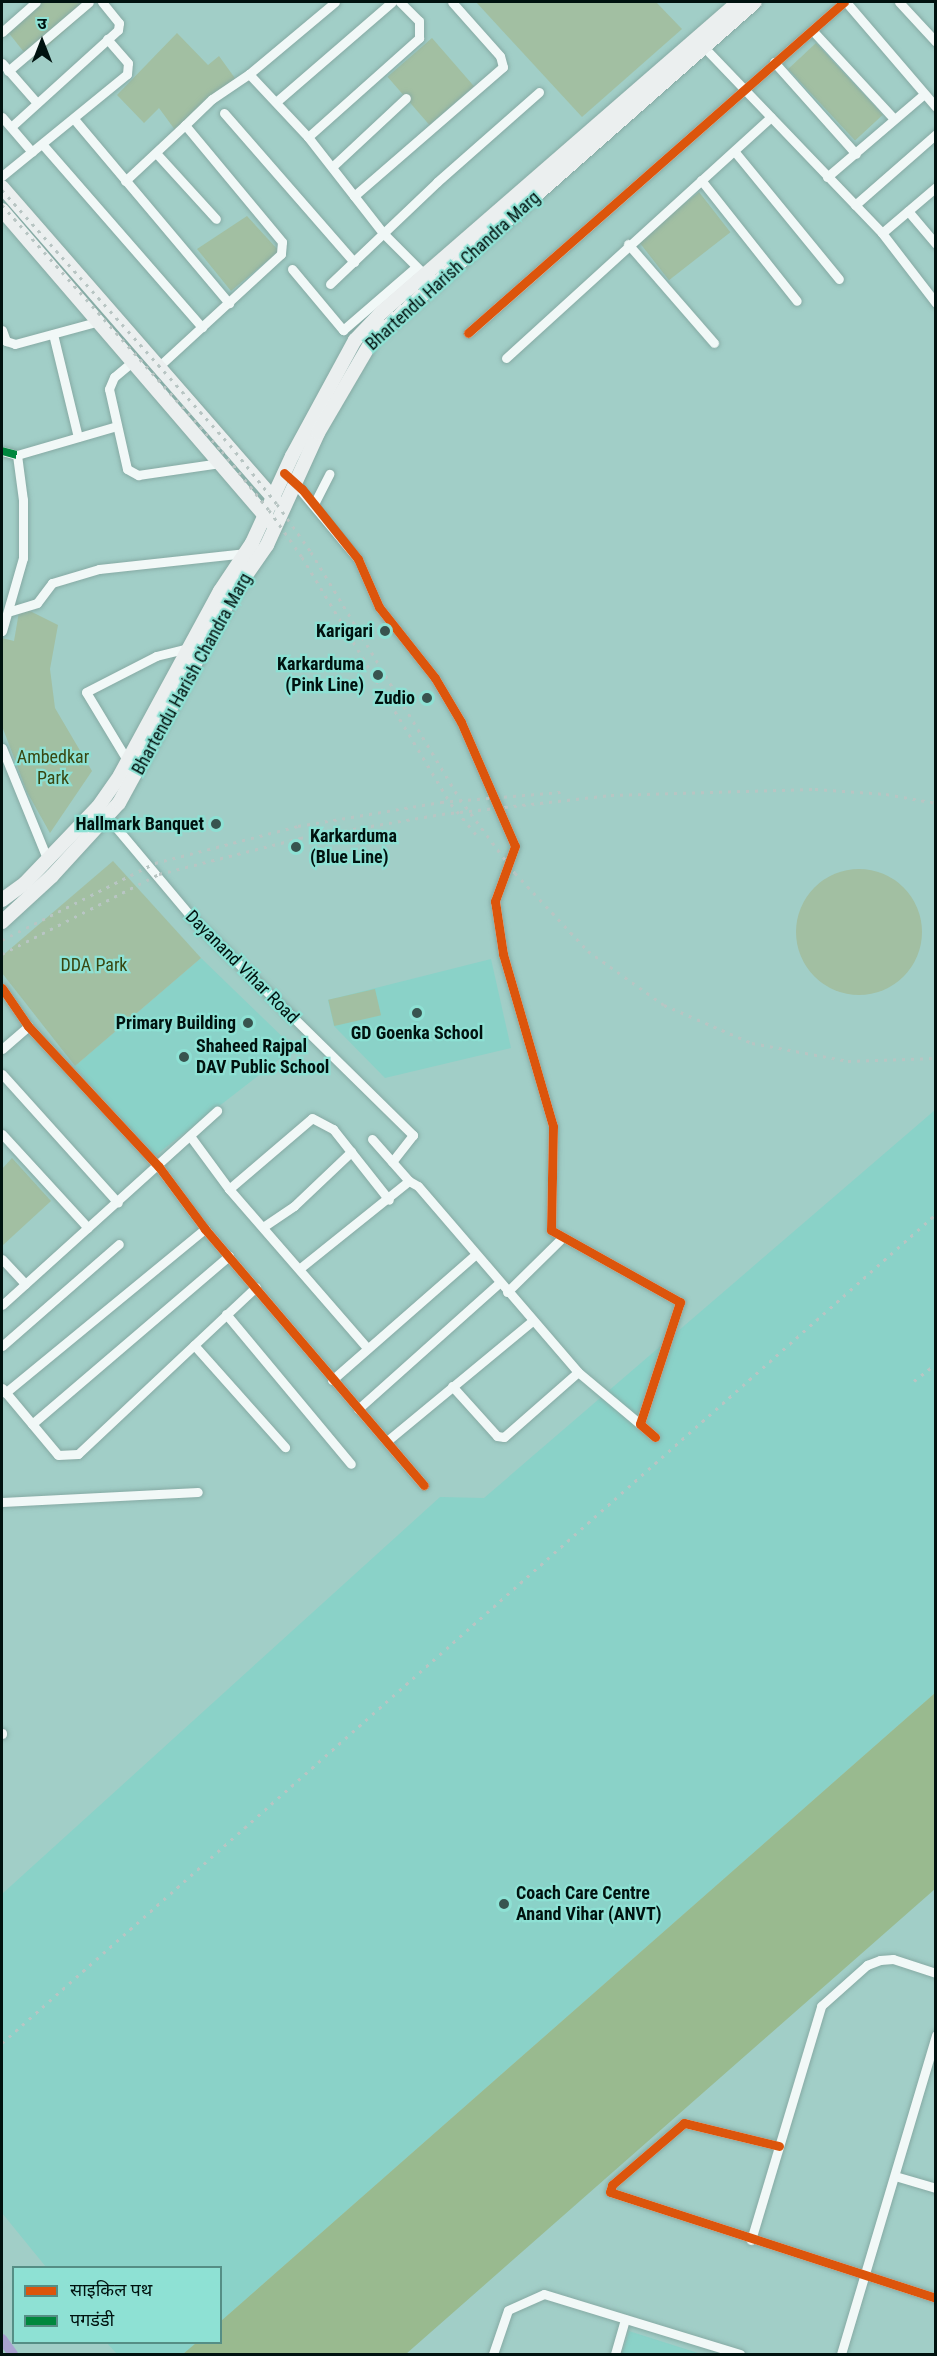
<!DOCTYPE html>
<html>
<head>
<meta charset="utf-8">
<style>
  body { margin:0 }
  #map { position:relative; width:937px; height:2356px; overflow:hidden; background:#a1cec7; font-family:"Roboto Condensed","Noto Sans Devanagari",sans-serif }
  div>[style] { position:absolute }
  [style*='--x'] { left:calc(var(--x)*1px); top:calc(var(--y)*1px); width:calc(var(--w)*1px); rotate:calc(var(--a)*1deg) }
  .built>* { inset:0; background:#8ad2c8 }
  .green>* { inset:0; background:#a2bfa2; transform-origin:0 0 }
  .round { border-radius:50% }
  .forest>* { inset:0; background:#99ba8f }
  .canal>* { height:10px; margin:-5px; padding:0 5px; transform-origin:5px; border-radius:5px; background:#a9a2d0 }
  .roads { filter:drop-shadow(0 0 2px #86aaa4) drop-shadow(0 0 2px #86aaa4) }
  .street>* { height:9px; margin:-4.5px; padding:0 4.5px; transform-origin:4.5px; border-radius:4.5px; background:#f1f8f7 }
  .secondary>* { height:14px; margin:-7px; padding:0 7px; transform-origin:7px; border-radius:7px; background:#ebefef }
  .rail>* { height:3px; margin-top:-1.5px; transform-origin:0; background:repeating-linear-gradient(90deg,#b8c5c3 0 3px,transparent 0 9px) }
  .quiet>* { height:8px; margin-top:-4px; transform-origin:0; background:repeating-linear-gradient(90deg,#00873e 0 15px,transparent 0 23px) }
  .cycleway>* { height:9px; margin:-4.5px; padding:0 4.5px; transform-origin:4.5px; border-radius:4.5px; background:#dc550c }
  .dots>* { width:16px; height:16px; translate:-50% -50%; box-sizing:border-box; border:3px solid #8ee1d4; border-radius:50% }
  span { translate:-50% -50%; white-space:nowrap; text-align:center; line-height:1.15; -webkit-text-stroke:4.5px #8ee1d4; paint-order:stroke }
  .street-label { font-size:18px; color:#00120f }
  .poi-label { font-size:18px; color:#00120f; font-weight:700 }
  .right { translate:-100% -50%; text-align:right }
  .left { translate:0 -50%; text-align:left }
  .park-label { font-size:18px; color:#384610 }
  .frame { position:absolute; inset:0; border:3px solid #00120f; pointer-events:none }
  .legend { position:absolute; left:12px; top:2266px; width:210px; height:78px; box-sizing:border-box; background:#8ee1d4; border:2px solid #558e85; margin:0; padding:8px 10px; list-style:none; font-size:18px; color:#00120f }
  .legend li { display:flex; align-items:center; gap:12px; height:30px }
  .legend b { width:30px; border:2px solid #558e85 }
  .north { position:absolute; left:12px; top:12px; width:60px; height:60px; -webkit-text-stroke:4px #8ee1d4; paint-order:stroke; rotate:0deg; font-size:16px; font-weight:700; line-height:24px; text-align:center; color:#00120f }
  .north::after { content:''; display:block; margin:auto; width:21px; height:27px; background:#00120f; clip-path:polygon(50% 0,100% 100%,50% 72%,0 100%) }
</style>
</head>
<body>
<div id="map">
  <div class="built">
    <div style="clip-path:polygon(201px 958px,294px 1048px,152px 1158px,75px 1066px)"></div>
    <div style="clip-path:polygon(491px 959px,511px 1048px,385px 1078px,334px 1026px,328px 1000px)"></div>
    <div style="clip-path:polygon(935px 1110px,935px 1693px,221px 2321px,220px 2268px,46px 2267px,2px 2213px,2px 1894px,440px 1497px,484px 1498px)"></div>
    <div style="clip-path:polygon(629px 2331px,701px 2354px,622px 2354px)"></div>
    <div style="clip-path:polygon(107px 2343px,196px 2343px,183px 2354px,117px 2354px)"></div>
  </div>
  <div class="green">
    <div style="clip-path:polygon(41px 2px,87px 2px,91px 7px,31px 61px,8px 32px)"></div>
    <div style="clip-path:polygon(476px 2px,656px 2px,682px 29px,582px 117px)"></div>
    <div style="clip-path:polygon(177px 33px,208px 65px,219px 56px,237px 81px,178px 134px,159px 108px,144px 123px,117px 95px)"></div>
    <div style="left:432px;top:38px;width:64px;height:59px;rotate:49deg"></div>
    <div style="left:816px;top:43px;width:98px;height:38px;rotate:47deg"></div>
    <div style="left:699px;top:192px;width:51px;height:78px;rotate:52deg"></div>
    <div style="clip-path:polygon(247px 216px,279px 251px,231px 291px,197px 249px)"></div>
    <div style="clip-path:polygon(20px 606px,58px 625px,50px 669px,55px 708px,92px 771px,50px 833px,27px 792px,2px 726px,2px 638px,14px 641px)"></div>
    <div style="clip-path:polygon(113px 861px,201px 958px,75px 1066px,2px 973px,2px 956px)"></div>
    <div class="round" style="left:796px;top:869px;width:126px;height:126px"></div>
    <div style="left:375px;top:989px;width:27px;height:48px;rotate:77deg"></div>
    <div style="clip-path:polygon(12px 1158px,51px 1201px,2px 1246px,2px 1169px)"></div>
  </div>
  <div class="forest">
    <div style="clip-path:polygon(935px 1693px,935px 1889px,406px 2354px,183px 2354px,196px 2343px,220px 2342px,221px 2321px)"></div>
  </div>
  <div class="canal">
    <div style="--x:2;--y:2339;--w:19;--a:54"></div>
  </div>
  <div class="roads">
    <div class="street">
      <div style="--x:846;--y:2;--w:138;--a:49.4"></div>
      <div style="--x:899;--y:2;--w:54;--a:47.2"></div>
      <div style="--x:812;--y:30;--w:121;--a:47.3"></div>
      <div style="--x:2;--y:32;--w:45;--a:-41.4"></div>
      <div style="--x:700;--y:43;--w:263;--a:46.2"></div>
      <div style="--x:882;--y:233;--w:88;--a:52.4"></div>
      <div style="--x:774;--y:62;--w:123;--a:48.3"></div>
      <div style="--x:2;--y:63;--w:53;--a:48.8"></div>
      <div style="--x:8;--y:71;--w:106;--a:-40.4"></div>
      <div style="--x:249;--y:74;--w:86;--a:46.9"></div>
      <div style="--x:308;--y:137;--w:122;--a:52"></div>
      <div style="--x:383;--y:233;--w:62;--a:45"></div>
      <div style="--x:276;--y:102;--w:153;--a:-40.8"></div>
      <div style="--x:224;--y:113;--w:198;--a:48.9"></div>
      <div style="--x:2;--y:117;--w:46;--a:49.4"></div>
      <div style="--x:74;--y:119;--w:241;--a:49.9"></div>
      <div style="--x:185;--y:125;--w:37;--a:-44"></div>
      <div style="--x:212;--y:99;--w:45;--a:-34"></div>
      <div style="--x:249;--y:74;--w:112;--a:-39.9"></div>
      <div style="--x:11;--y:127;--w:144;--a:-42.2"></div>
      <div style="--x:118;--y:30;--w:7;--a:-82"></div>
      <div style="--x:119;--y:23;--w:27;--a:-129"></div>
      <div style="--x:308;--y:137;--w:149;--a:-41.7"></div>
      <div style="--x:419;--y:38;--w:17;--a:-90"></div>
      <div style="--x:419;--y:21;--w:27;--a:-135"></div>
      <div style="--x:43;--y:145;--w:242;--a:48.9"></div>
      <div style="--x:735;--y:152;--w:164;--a:50.7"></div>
      <div style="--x:156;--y:153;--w:89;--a:47.7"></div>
      <div style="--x:332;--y:167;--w:101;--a:-43"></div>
      <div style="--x:2;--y:176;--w:161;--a:-39.2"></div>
      <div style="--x:127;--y:74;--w:11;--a:-85"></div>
      <div style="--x:128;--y:63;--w:32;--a:-131"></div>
      <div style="--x:827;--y:177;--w:126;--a:-40.5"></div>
      <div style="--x:701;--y:180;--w:154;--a:51.6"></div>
      <div style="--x:125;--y:181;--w:82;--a:-43"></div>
      <div style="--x:185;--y:125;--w:152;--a:50.3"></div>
      <div style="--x:282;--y:242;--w:12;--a:95"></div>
      <div style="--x:281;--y:254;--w:168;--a:137.4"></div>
      <div style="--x:354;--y:196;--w:197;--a:-40.9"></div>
      <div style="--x:503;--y:67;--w:11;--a:-105"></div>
      <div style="--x:500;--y:56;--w:72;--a:-131.6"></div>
      <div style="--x:855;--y:205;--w:108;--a:-41.2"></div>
      <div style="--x:908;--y:211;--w:43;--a:49.7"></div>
      <div style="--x:882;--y:233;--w:71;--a:-40.4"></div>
      <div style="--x:628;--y:244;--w:131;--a:49"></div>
      <div style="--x:292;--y:269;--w:80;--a:50.1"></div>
      <div style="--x:343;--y:330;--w:96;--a:-40.8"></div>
      <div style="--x:330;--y:284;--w:148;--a:-43.6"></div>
      <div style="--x:437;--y:182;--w:136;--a:-41.4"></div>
      <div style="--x:2;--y:330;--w:12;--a:70"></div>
      <div style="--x:6;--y:341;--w:9;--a:18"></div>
      <div style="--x:15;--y:344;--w:84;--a:-15.2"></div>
      <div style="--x:468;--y:333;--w:501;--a:-41.36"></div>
      <div style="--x:53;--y:334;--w:106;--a:76.4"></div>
      <div style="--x:506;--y:358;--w:358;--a:-42.3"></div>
      <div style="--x:132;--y:362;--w:23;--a:140"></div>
      <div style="--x:114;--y:377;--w:13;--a:113"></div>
      <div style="--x:109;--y:389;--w:82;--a:77.3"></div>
      <div style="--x:127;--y:469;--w:13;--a:29"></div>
      <div style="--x:138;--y:475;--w:83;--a:-8.3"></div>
      <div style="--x:2;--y:451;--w:16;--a:15"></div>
      <div style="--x:293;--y:481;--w:102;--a:50.2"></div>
      <div style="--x:358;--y:559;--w:52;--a:66.4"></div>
      <div style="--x:379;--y:607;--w:90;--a:51.7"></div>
      <div style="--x:435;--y:678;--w:51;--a:59.4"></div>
      <div style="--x:461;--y:722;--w:135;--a:66.5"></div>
      <div style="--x:515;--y:846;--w:59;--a:110"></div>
      <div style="--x:495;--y:901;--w:54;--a:81.4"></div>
      <div style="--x:503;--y:954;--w:179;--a:73.8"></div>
      <div style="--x:553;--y:1126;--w:104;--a:91.1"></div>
      <div style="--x:551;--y:1230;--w:148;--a:29.2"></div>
      <div style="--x:680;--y:1302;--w:128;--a:108.2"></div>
      <div style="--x:640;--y:1424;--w:20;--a:41"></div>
      <div style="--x:314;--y:504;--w:34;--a:-63"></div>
      <div style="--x:11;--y:611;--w:27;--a:-17"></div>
      <div style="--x:37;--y:603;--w:25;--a:-53"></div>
      <div style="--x:52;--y:583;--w:49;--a:-16.6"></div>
      <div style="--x:99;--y:569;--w:148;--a:-6.2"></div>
      <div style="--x:2;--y:631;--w:76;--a:-74"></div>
      <div style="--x:23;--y:558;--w:58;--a:-90"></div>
      <div style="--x:23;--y:500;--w:45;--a:-97.6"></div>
      <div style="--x:17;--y:455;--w:104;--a:-16.2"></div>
      <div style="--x:2;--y:748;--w:119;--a:67.8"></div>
      <div style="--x:127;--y:760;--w:79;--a:-121.1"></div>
      <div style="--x:86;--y:692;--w:79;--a:-27.2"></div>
      <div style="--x:156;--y:656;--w:34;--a:-14"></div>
      <div style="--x:104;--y:813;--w:137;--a:50"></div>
      <div style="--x:192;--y:918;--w:310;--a:44.5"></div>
      <div style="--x:413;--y:1135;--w:34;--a:128"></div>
      <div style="--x:2;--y:988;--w:46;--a:55.6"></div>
      <div style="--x:28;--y:1026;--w:192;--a:47.1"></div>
      <div style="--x:159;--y:1167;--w:77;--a:53.4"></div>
      <div style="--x:205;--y:1229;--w:337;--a:49.5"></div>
      <div style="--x:2;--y:1049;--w:35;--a:-41"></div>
      <div style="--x:2;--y:1074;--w:173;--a:48"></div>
      <div style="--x:2;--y:1134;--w:127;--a:47.5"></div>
      <div style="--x:190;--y:1136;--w:66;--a:53.7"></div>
      <div style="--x:229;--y:1189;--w:211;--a:49"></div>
      <div style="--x:372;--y:1139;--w:56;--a:48.6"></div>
      <div style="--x:229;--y:1189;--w:109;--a:-40.5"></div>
      <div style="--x:312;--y:1118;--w:24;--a:28"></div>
      <div style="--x:333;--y:1129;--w:90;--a:51.7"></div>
      <div style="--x:263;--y:1227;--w:37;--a:-34"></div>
      <div style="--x:294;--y:1206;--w:79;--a:-43.5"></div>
      <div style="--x:2;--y:1259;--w:34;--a:47"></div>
      <div style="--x:299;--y:1269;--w:141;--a:-38.7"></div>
      <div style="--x:409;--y:1181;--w:10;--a:29"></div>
      <div style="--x:418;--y:1186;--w:245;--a:49.3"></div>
      <div style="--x:578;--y:1372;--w:81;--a:40"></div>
      <div style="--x:507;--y:1292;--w:78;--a:-44.5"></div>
      <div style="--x:2;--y:1305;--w:290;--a:-42.1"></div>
      <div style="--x:226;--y:1314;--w:195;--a:50.2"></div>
      <div style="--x:194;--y:1345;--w:137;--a:48.3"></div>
      <div style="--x:2;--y:1346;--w:155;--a:-41.1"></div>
      <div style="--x:332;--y:1380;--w:190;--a:-41.2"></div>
      <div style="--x:452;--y:1386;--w:67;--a:48"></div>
      <div style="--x:497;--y:1436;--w:7;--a:8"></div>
      <div style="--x:504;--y:1437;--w:98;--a:-41.3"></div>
      <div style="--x:2;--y:1388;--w:87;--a:50.1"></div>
      <div style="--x:58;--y:1455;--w:20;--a:-3"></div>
      <div style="--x:78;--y:1454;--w:244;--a:-43.2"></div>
      <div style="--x:5;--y:1393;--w:259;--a:-39.4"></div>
      <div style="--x:358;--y:1409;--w:189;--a:-41.8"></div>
      <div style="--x:32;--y:1424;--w:259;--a:-40.5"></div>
      <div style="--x:387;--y:1441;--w:188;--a:-39.6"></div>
      <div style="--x:2;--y:1502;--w:196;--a:-2.9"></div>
      <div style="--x:2;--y:1733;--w:1;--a:90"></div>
      <div style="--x:779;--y:2146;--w:98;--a:-166.4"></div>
      <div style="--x:684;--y:2123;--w:95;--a:139.3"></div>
      <div style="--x:612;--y:2185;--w:7;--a:106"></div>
      <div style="--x:610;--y:2192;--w:343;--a:18"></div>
      <div style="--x:895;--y:2176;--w:43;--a:16.3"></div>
      <div style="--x:751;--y:2240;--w:244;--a:-73.3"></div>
      <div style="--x:821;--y:2006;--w:62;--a:-41.7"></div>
      <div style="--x:867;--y:1965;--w:14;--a:-21"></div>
      <div style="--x:880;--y:1960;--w:13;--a:-4"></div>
      <div style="--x:893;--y:1959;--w:45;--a:18"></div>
      <div style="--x:493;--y:2354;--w:46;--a:-71.2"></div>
      <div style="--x:508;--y:2310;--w:39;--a:-24"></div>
      <div style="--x:544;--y:2294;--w:205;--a:17"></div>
      <div style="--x:615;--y:2354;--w:36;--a:-74"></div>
      <div style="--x:841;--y:2354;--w:333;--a:-73.4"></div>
    </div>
    <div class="secondary">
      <div style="--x:2;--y:187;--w:420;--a:48.9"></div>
      <div style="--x:2;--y:210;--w:411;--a:49.3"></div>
      <div style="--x:2;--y:900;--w:29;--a:-36"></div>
      <div style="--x:25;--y:883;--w:105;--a:-46.2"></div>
      <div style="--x:98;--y:807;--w:39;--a:-55"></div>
      <div style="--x:120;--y:775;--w:209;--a:-61.5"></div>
      <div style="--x:220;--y:591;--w:58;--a:-56.3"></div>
      <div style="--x:252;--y:543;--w:96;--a:-65.3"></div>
      <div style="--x:292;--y:456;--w:132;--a:-61.5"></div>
      <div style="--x:355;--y:340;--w:40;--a:-46"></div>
      <div style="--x:383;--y:311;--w:471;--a:-41"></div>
      <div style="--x:2;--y:922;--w:68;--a:-42.6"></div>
      <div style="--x:52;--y:876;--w:99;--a:-47.5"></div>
      <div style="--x:119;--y:803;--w:238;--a:-61.4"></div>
      <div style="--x:233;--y:594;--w:60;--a:-55.2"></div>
      <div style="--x:267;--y:545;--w:123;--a:-65.5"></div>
      <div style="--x:318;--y:433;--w:109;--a:-59.7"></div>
      <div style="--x:373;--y:339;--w:509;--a:-41.42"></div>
    </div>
  </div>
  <div class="rail">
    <div style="--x:2;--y:190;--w:342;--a:48.2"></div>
    <div style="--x:230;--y:445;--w:75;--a:51.5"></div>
    <div style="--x:277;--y:504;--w:59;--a:54.7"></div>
    <div style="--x:311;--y:552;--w:288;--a:58.9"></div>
    <div style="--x:460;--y:799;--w:92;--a:53.4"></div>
    <div style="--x:515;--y:873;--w:107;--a:46.9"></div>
    <div style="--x:588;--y:951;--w:93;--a:35.4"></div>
    <div style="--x:664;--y:1005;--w:96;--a:23.4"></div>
    <div style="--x:752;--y:1043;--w:98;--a:10.6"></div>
    <div style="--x:848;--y:1061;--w:88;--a:-2"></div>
    <div style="--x:2;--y:205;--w:330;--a:48.2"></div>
    <div style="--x:222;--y:451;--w:75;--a:51.5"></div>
    <div style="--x:269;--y:510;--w:57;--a:54.9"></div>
    <div style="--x:302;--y:557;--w:288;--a:58.9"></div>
    <div style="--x:451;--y:804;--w:44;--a:50.5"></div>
    <div style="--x:2;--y:940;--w:171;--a:-26.7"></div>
    <div style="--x:155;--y:863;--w:148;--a:-14.5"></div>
    <div style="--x:298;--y:826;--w:145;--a:-9.5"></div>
    <div style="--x:441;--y:802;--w:120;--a:-4.8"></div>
    <div style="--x:2;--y:954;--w:176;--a:-27"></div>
    <div style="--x:159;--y:874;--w:146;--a:-14.3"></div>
    <div style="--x:300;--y:838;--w:144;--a:-9.6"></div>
    <div style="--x:442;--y:814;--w:170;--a:-6.4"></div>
    <div style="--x:611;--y:795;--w:204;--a:-1.7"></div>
    <div style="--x:815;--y:789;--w:71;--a:4"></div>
    <div style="--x:886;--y:794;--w:51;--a:10.2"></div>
    <div style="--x:914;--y:1381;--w:28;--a:-38"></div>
    <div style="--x:2;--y:2043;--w:1249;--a:-41.59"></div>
  </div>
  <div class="quiet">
    <div style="--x:2;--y:451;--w:16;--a:15"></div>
  </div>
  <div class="cycleway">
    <div style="--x:468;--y:333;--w:501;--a:-41.36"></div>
    <div style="--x:284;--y:473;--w:24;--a:42"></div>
    <div style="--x:302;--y:489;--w:90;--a:51.3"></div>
    <div style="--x:358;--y:559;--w:52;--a:66.4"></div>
    <div style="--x:379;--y:607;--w:90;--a:51.7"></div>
    <div style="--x:435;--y:678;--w:51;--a:59.4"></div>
    <div style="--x:461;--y:722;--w:135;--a:66.5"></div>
    <div style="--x:515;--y:846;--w:59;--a:110"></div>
    <div style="--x:495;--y:901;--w:54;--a:81.4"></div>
    <div style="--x:503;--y:954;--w:179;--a:73.8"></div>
    <div style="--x:553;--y:1126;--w:104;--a:91.1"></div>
    <div style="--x:551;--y:1230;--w:148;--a:29.2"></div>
    <div style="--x:680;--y:1302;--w:128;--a:108.2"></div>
    <div style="--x:640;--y:1424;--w:20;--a:41"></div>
    <div style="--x:2;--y:988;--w:46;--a:55.6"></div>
    <div style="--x:28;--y:1026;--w:192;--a:47.1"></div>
    <div style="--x:159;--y:1167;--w:77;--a:53.4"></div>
    <div style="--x:205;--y:1229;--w:337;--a:49.5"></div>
    <div style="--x:779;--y:2146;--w:98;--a:-166.4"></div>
    <div style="--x:684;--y:2123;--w:95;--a:139.3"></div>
    <div style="--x:612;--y:2185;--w:7;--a:106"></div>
    <div style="--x:610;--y:2192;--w:343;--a:18"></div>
  </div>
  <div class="dots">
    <div style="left:385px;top:631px;background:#38544f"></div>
    <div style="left:378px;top:675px;background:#38544f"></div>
    <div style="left:427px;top:698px;background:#38544f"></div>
    <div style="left:216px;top:824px;background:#38544f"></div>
    <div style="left:296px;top:847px;background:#38544f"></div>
    <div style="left:417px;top:1013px;background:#38544f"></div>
    <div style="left:248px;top:1023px;background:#38544f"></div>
    <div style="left:184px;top:1057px;background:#38544f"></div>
    <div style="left:504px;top:1904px;background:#38544f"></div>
  </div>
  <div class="street-label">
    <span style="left:453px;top:271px;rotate:-42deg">Bhartendu Harish Chandra Marg</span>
    <span style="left:192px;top:674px;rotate:-61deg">Bhartendu Harish Chandra Marg</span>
    <span style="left:242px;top:967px;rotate:45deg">Dayanand Vihar Road</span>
  </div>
  <div class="poi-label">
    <span class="right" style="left:373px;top:631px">Karigari</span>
    <span class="right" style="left:364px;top:675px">Karkarduma<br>(Pink Line)</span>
    <span class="right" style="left:415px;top:698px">Zudio</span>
    <span class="right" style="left:204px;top:824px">Hallmark Banquet</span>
    <span class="left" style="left:310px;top:847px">Karkarduma<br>(Blue Line)</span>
    <span class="right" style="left:236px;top:1023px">Primary Building</span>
    <span style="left:417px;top:1033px">GD Goenka School</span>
    <span class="left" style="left:196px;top:1057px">Shaheed Rajpal<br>DAV Public School</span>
    <span class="left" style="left:516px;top:1904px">Coach Care Centre<br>Anand Vihar (ANVT)</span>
  </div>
  <div class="park-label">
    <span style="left:53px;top:768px">Ambedkar<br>Park</span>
    <span style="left:94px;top:965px">DDA Park</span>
  </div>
  <div class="frame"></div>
  <ul class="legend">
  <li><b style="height:8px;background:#dc550c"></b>साइकिल पथ</li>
  <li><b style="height:8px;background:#00873e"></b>पगडंडी</li>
  </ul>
  <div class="north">उ</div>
</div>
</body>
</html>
